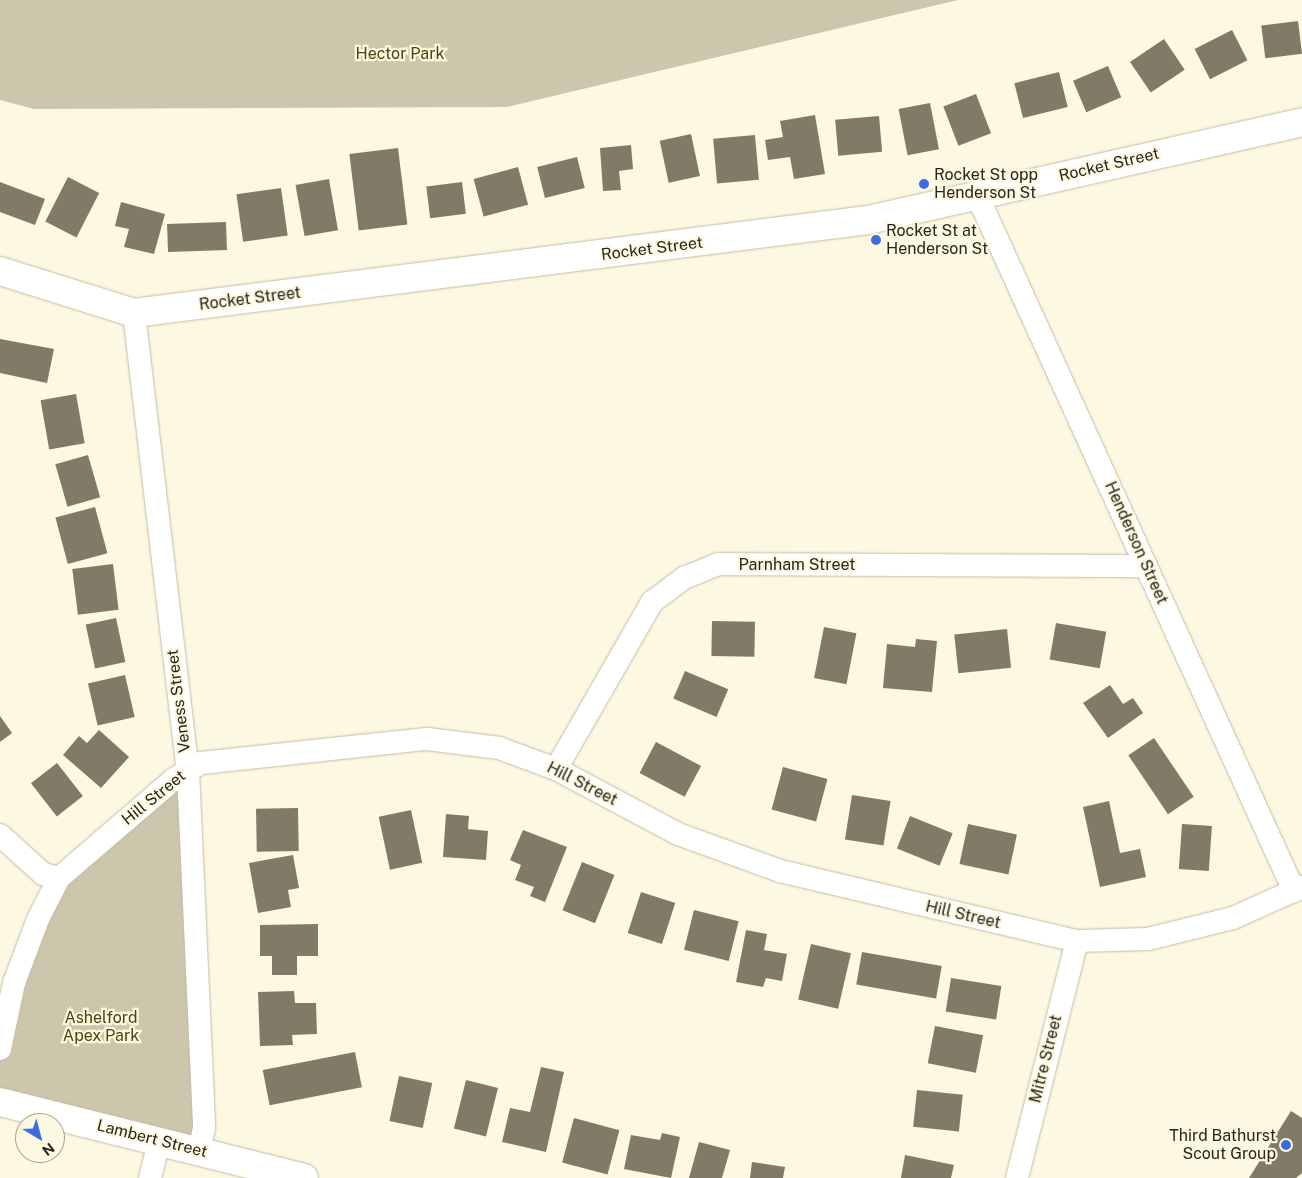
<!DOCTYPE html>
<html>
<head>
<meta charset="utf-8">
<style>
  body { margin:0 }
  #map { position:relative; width:1302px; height:1178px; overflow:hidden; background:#fdf8e1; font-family:"Public Sans",sans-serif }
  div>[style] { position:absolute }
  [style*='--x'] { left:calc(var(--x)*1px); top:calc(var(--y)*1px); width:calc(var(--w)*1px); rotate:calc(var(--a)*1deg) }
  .green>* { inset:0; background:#ccc6ac }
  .building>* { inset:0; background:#807b67; transform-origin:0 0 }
  .roads { filter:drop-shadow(0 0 1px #c2bda7) drop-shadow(0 0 1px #c2bda7) }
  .minor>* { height:22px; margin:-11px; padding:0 11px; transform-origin:11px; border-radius:11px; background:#fff }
  .tertiary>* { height:28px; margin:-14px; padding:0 14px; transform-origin:14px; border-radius:14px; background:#fff }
  .secondary>* { height:28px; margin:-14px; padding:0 14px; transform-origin:14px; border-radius:14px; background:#fff }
  .dots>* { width:14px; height:14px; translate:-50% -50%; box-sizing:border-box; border:2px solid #fdf8e1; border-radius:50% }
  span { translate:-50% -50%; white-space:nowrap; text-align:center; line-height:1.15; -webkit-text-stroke:4.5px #fdf8e1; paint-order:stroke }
  .park-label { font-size:16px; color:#4f430c }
  .street-label { font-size:16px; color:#27251c }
  .poi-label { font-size:16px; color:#27251c }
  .left { translate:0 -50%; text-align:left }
  .right { translate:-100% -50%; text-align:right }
  .north { position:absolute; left:15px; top:1113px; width:50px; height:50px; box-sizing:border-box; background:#fdf8e1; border:1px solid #a7a492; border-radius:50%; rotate:143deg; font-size:14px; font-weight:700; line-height:20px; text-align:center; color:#27251c }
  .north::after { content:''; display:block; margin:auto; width:18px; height:22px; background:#3d6cdd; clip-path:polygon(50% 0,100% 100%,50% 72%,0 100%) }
</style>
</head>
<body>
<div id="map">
  <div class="green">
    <div style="clip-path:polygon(0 0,958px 0,507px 107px,34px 109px,0 100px)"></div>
    <div style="clip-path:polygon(188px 771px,199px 1151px,0 1102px,0 1049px,59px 878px)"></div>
  </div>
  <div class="building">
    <div style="left:1298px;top:21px;width:33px;height:37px;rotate:83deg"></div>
    <div style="left:1232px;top:30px;width:34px;height:42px;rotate:63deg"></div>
    <div style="left:1164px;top:39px;width:37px;height:41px;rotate:56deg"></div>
    <div style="left:1108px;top:66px;width:34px;height:38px;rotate:67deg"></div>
    <div style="left:1059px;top:72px;width:36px;height:46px;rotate:76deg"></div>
    <div style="left:976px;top:94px;width:42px;height:35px;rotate:69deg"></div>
    <div style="left:930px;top:103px;width:47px;height:32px;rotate:79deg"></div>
    <div style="clip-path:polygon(815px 115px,825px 174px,794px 179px,790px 157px,768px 160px,765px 140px,783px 137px,780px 121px)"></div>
    <div style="left:879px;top:116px;width:36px;height:44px;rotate:85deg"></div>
    <div style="left:691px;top:134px;width:43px;height:32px;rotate:78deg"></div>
    <div style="left:755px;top:135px;width:45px;height:42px;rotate:85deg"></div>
    <div style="clip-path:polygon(631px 145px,633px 169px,619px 171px,621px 190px,603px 191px,600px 148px)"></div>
    <div style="left:398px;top:148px;width:77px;height:49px;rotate:83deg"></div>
    <div style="left:577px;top:157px;width:32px;height:41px;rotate:76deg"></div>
    <div style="left:518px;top:167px;width:39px;height:46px;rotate:75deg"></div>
    <div style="left:68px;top:177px;width:35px;height:50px;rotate:27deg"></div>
    <div style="left:329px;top:179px;width:52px;height:34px;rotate:80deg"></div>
    <div style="clip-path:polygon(0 182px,45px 199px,35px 225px,0 212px)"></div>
    <div style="left:462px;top:182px;width:32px;height:36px;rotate:83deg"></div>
    <div style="left:281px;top:188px;width:48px;height:45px;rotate:82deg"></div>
    <div style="clip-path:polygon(121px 202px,165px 214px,154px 254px,124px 247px,129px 229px,115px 226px)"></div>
    <div style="left:226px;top:222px;width:28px;height:59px;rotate:88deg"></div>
    <div style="clip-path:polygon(0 339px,54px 349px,47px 383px,0 373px)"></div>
    <div style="left:76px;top:394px;width:50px;height:36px;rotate:80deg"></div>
    <div style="left:88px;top:455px;width:44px;height:34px;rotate:74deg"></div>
    <div style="left:95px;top:507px;width:48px;height:41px;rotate:75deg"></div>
    <div style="left:113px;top:564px;width:46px;height:41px;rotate:83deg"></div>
    <div style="left:116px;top:618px;width:45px;height:31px;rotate:78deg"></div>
    <div style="left:712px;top:621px;width:43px;height:35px;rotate:1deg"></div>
    <div style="left:1056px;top:623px;width:51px;height:37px;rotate:10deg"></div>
    <div style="left:824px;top:627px;width:33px;height:52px;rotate:11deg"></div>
    <div style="left:1007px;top:629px;width:39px;height:53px;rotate:84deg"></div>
    <div style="clip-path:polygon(916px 639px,937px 641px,932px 692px,883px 688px,887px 644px,915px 647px)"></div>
    <div style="left:685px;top:671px;width:47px;height:30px;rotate:23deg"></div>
    <div style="left:125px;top:675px;width:43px;height:38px;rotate:77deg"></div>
    <div style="clip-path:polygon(1110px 685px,1123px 704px,1133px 698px,1143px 713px,1108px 738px,1083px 703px)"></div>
    <div style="clip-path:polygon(0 716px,12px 733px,0 742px)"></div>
    <div style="clip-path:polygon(99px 730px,129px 757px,101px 788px,63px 755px,79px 736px,87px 743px)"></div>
    <div style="left:1154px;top:738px;width:71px;height:31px;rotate:56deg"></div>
    <div style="left:656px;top:742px;width:51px;height:35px;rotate:28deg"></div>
    <div style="left:57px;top:763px;width:42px;height:33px;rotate:52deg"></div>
    <div style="left:783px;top:767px;width:46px;height:44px;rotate:15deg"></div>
    <div style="left:852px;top:795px;width:39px;height:45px;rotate:9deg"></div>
    <div style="clip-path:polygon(1109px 801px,1120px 853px,1140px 849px,1146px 877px,1100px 887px,1083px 807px)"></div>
    <div style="left:298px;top:808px;width:43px;height:42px;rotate:89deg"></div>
    <div style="left:411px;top:810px;width:54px;height:33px;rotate:78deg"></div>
    <div style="clip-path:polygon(446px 814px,469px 816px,468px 829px,488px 831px,486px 860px,443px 857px)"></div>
    <div style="left:910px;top:816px;width:46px;height:35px;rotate:22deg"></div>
    <div style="left:968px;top:824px;width:50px;height:41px;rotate:12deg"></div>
    <div style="left:1182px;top:824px;width:30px;height:45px;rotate:4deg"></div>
    <div style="clip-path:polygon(523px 830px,567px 847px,545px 902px,530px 896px,534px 887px,515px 880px,521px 865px,510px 860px)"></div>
    <div style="clip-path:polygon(293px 855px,299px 888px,288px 890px,291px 907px,258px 913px,249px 863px)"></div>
    <div style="left:582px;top:862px;width:35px;height:52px;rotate:22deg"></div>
    <div style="left:641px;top:892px;width:36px;height:43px;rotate:18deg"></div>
    <div style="left:694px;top:910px;width:46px;height:41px;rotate:14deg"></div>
    <div style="clip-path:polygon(318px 924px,318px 956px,297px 956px,297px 975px,272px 975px,272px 956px,260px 956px,260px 925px)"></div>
    <div style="clip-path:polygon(746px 930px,767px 934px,764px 950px,787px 954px,782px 981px,766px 978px,763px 987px,736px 982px)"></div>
    <div style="left:811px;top:944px;width:41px;height:57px;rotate:13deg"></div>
    <div style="left:862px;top:952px;width:81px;height:33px;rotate:10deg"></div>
    <div style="left:951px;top:978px;width:51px;height:34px;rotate:9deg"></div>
    <div style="clip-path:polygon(294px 991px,295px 1003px,316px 1003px,317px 1034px,292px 1035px,293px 1045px,260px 1046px,258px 992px)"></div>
    <div style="left:935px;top:1026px;width:49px;height:38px;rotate:11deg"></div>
    <div style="left:355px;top:1052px;width:36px;height:94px;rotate:79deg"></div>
    <div style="clip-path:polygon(541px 1067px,564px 1072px,546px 1152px,502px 1142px,510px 1108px,530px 1112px)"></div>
    <div style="left:399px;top:1076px;width:34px;height:46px;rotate:12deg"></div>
    <div style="left:466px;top:1080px;width:33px;height:50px;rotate:14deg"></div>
    <div style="left:917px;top:1090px;width:46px;height:37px;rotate:6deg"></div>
    <div style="clip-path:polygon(1291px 1111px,1302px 1118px,1302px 1173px,1296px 1178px,1249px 1178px)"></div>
    <div style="left:574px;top:1118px;width:47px;height:46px;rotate:15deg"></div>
    <div style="clip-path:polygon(662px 1133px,680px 1137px,671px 1178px,624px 1169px,631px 1135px,660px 1140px)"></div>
    <div style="clip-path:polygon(699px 1142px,730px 1150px,722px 1178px,689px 1178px)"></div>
    <div style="clip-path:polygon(905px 1155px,954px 1165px,951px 1178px,901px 1178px)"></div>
    <div style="clip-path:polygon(752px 1162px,785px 1167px,783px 1178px,750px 1178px)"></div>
  </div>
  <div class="roads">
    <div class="minor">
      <div style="--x:977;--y:195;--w:765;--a:65.51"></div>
      <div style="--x:134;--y:313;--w:461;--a:83.3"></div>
      <div style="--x:188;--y:771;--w:357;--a:87.4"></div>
      <div style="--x:204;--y:1128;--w:24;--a:102"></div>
      <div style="--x:556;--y:769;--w:193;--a:-60.1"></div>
      <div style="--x:652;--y:602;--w:40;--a:-37"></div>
      <div style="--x:684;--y:578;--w:37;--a:-22"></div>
      <div style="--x:718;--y:564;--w:428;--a:0.3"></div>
      <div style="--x:0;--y:835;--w:58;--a:42.2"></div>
      <div style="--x:43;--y:874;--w:16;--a:14"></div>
      <div style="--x:0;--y:1049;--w:67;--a:-78"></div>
      <div style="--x:14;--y:983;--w:68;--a:-69.4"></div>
      <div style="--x:38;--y:919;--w:46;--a:-62.9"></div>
      <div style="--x:59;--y:878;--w:152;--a:-40.7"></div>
      <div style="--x:174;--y:779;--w:31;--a:-31"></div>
      <div style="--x:201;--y:763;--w:227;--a:-6.1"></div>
      <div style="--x:427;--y:739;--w:73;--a:7.1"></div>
      <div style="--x:499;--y:748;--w:61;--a:20.2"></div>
      <div style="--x:556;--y:769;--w:138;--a:28"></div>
      <div style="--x:678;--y:834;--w:109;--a:19.9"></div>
      <div style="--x:780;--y:871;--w:305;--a:13.3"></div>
      <div style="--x:1077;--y:941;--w:71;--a:-1.6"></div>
      <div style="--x:1148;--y:939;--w:88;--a:-13.9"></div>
      <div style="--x:1233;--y:918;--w:76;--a:-24.2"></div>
      <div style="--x:150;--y:1178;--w:38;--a:-76"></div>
      <div style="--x:1017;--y:1178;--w:244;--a:-75.8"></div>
    </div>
    <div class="tertiary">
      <div style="--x:0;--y:271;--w:140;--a:17.4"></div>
      <div style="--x:134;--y:313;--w:740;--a:-7.22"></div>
      <div style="--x:868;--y:220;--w:445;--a:-12.7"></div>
    </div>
    <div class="secondary">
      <div style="--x:0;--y:1102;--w:313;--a:14"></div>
    </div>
  </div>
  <div class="dots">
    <div style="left:924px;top:184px;background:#3d6cdd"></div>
    <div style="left:876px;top:240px;background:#3d6cdd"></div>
    <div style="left:1286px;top:1145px;background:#3d6cdd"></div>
  </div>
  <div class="park-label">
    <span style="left:400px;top:54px">Hector Park</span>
    <span style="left:101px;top:1027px">Ashelford<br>Apex Park</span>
  </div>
  <div class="street-label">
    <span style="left:1109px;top:165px;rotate:-13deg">Rocket Street</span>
    <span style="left:652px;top:249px;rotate:-7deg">Rocket Street</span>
    <span style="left:250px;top:299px;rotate:-7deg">Rocket Street</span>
    <span style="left:1136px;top:543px;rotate:66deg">Henderson Street</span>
    <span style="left:797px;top:565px">Parnham Street</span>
    <span style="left:179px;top:701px;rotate:-97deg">Veness Street</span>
    <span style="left:582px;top:784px;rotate:27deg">Hill Street</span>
    <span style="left:154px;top:798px;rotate:-39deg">Hill Street</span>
    <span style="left:963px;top:915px;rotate:13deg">Hill Street</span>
    <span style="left:1046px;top:1059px;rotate:-76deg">Mitre Street</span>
    <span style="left:152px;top:1139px;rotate:14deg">Lambert Street</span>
  </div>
  <div class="poi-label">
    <span class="left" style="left:934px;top:184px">Rocket St opp<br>Henderson St</span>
    <span class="left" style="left:886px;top:240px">Rocket St at<br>Henderson St</span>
    <span class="right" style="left:1276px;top:1145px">Third Bathurst<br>Scout Group</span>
  </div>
  <div class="north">N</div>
</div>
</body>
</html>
